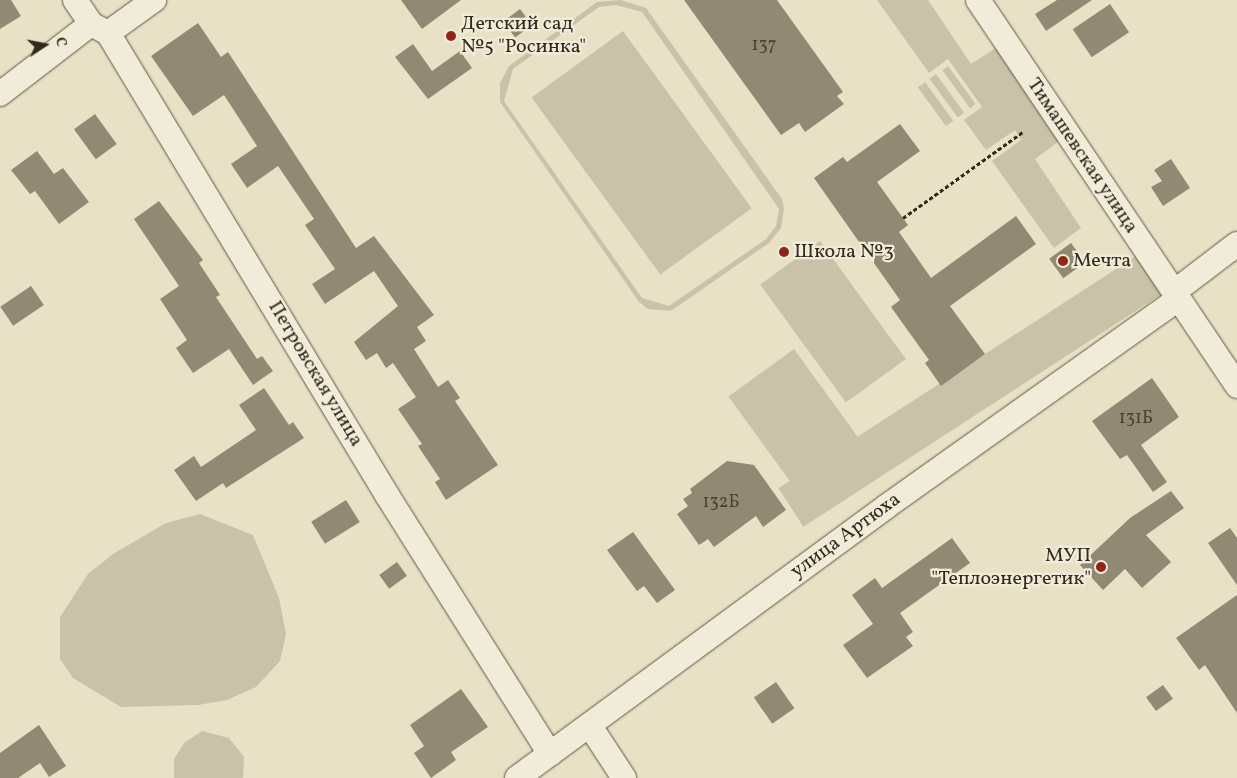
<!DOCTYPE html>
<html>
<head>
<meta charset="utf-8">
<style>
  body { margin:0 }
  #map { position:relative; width:1237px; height:778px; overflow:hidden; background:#e9e1c5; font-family:Vollkorn,serif }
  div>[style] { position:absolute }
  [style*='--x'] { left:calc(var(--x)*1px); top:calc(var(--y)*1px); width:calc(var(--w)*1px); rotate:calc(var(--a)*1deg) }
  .green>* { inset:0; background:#cac2a8; transform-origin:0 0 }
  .building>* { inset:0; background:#928974; transform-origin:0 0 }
  .path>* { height:3px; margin-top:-1.5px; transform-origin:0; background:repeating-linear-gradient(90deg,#33291c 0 4px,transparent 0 6.5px) }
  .roads { filter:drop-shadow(0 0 1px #605746) drop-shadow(0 0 1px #605746) }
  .street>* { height:24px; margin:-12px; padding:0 12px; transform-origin:12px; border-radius:12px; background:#f1ecd9 }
  .dots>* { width:14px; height:14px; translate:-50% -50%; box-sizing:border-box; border:2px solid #f1ecd9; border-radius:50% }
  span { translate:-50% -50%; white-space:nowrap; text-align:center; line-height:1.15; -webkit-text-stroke:4.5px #f1ecd9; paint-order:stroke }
  .number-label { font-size:18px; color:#4b4132 }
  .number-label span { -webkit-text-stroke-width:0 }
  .poi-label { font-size:20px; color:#33291c }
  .left { translate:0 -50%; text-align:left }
  .right { translate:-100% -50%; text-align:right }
  .street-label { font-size:20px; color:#33291c }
  .north { position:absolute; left:20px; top:20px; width:50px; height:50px; -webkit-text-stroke:4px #f1ecd9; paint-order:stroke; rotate:79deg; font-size:14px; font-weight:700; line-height:20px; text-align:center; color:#33291c }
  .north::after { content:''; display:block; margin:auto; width:18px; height:22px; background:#33291c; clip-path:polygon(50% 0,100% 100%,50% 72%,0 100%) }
</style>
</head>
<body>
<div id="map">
  <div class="green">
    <div style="clip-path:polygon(evenodd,621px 0,646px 8px,782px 199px,784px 209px,781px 228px,769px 243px,671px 311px,648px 309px,639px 302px,500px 102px,500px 83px,509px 66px,597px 2px,621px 0,616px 5px,642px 12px,779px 209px,776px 226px,766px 239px,669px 306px,642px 298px,504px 101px,513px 69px,599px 7px,616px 5px)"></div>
    <div style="clip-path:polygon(877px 0,928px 0,971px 64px,999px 46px,1062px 139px,1035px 159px,1081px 228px,1054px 248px,992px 161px,1021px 140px,1015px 130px,986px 150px,964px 120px,982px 107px,948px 59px,929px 73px)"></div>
    <div style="left:623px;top:31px;width:219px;height:113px;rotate:54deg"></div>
    <div style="left:948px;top:66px;width:47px;height:7px;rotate:54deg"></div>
    <div style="left:936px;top:74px;width:48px;height:8px;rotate:54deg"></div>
    <div style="left:925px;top:82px;width:48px;height:9px;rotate:54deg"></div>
    <div style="left:820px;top:241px;width:146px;height:74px;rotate:54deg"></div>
    <div style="left:1139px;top:254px;width:46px;height:430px;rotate:57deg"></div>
    <div style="left:794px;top:349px;width:117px;height:81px;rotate:54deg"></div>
    <div style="clip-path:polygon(200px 514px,253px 535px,279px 598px,286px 634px,280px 661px,256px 687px,227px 700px,198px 705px,121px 707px,73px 678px,60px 659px,60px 617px,88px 574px,113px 554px,166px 523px)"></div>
    <div style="clip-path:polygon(202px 731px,229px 738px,244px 757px,243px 778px,174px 778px,174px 759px,184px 743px)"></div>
  </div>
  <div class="building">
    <div style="clip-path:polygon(0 0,11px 0,21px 16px,0 29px)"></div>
    <div style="clip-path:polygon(401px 0,461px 0,422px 29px)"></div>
    <div style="clip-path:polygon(684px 0,777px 0,843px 92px,837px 96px,844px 104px,805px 132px,799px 123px,781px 135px)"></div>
    <div style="clip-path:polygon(1057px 0,1092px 0,1046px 31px,1035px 14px)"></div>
    <div style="left:1110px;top:4px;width:34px;height:45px;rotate:56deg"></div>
    <div style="left:520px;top:9px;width:20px;height:21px;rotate:53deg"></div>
    <div style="clip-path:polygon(198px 23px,221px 57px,228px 52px,356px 248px,374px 236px,434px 315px,417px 327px,426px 341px,414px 349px,438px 387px,448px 380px,460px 398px,455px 401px,498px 465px,446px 500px,435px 482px,440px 479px,418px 446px,422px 444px,398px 409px,416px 397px,393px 363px,386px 368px,377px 353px,366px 360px,354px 342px,398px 306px,374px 271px,325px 304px,312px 284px,335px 269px,305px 225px,314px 219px,278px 166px,247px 188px,231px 164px,257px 146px,224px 95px,193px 116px,151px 56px)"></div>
    <div style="clip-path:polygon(413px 44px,432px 71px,460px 51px,472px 68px,428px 99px,395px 57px)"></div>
    <div style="left:95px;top:114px;width:37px;height:26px;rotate:54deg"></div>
    <div style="clip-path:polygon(900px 124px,920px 151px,877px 182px,908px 225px,899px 232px,931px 278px,1016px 216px,1036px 244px,950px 306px,985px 354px,941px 386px,925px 363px,929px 360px,891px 307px,900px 300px,814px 178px,843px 157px,847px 162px)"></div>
    <div style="clip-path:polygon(37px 151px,54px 174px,63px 168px,89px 202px,59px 224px,35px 191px,30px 194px,11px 170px)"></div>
    <div style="clip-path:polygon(1171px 159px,1190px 188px,1163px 206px,1151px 187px,1162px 181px,1154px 170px)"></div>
    <div style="clip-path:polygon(159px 201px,203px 260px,199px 263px,220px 295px,216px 297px,257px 359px,262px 356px,273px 371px,253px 385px,229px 349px,193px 373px,176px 348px,187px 340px,160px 299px,179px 286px,134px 219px)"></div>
    <div style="left:1071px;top:243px;width:24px;height:27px;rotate:54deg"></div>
    <div style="left:31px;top:286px;width:23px;height:37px;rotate:56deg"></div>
    <div style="clip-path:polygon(1152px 378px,1179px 417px,1141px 445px,1167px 482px,1153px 492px,1127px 455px,1120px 459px,1092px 421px)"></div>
    <div style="clip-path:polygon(264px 388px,289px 425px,293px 422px,304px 438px,226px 488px,223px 483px,196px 501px,174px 470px,194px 456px,201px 467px,256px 430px,239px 405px)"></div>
    <div style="clip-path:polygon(727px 461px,754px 465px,786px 510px,763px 527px,756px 516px,714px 547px,708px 539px,699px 545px,677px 514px,688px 506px,683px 499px,692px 493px,690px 489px)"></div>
    <div style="clip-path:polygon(1171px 491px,1184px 508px,1146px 535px,1171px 562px,1142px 588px,1125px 569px,1103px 590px,1080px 565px,1130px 518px)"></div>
    <div style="left:346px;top:500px;width:26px;height:41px;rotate:58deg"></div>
    <div style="clip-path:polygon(1230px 528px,1237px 538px,1237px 585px,1208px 543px)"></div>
    <div style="clip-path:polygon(633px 532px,675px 590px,657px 603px,644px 586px,637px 591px,607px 550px)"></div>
    <div style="clip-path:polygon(952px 538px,970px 563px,900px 613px,913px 632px,906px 637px,913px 646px,867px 678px,843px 645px,873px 624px,852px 595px,875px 578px,882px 588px)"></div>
    <div style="left:397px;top:562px;width:17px;height:22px;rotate:54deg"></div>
    <div style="clip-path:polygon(1237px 595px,1237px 713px,1205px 665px,1199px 670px,1176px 638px)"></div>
    <div style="left:776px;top:682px;width:32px;height:27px;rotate:55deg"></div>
    <div style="left:1163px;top:685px;width:17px;height:21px;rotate:54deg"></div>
    <div style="clip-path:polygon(461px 689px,488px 727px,451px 752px,456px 760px,431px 778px,414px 753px,424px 746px,410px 725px)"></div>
    <div style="clip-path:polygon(39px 725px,66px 766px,49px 777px,40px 763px,18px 778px,0 778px,0 753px)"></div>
  </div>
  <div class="path">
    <div style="--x:903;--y:218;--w:149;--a:-35.7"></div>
  </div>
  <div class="roads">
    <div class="street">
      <div style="--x:75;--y:0;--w:29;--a:56"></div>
      <div style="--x:91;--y:24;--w:19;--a:28"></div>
      <div style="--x:108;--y:33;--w:540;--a:58.87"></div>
      <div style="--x:387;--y:495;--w:306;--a:57.8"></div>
      <div style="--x:978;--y:0;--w:465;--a:56.1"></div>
      <div style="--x:108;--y:33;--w:57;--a:-35.7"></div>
      <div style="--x:0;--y:94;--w:115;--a:-37.6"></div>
      <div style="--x:1174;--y:292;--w:79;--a:-37.3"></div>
      <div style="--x:590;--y:726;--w:62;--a:56.8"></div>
      <div style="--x:517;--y:778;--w:459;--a:-36.3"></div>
      <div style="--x:887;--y:506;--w:357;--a:-35.4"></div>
    </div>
  </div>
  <div class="dots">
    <div style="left:451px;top:36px;background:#8f2418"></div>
    <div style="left:784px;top:252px;background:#8f2418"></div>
    <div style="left:1063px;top:261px;background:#8f2418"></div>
    <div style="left:1101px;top:567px;background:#8f2418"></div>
  </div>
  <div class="number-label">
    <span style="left:764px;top:46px">137</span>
    <span style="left:1136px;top:419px">131Б</span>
    <span style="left:721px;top:503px">132Б</span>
  </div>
  <div class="poi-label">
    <span class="left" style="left:461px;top:36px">Детский сад<br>№5 "Росинка"</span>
    <span class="left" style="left:794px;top:252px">Школа №3</span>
    <span class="left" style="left:1073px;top:261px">Мечта</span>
    <span class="right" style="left:1091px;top:568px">МУП<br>"Теплоэнергетик"</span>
  </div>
  <div class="street-label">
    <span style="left:1082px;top:156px;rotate:56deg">Тимашевская улица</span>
    <span style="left:315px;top:374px;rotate:59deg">Петровская улица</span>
    <span style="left:846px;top:536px;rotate:-36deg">улица Артюха</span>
  </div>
  <div class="north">С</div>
</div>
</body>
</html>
